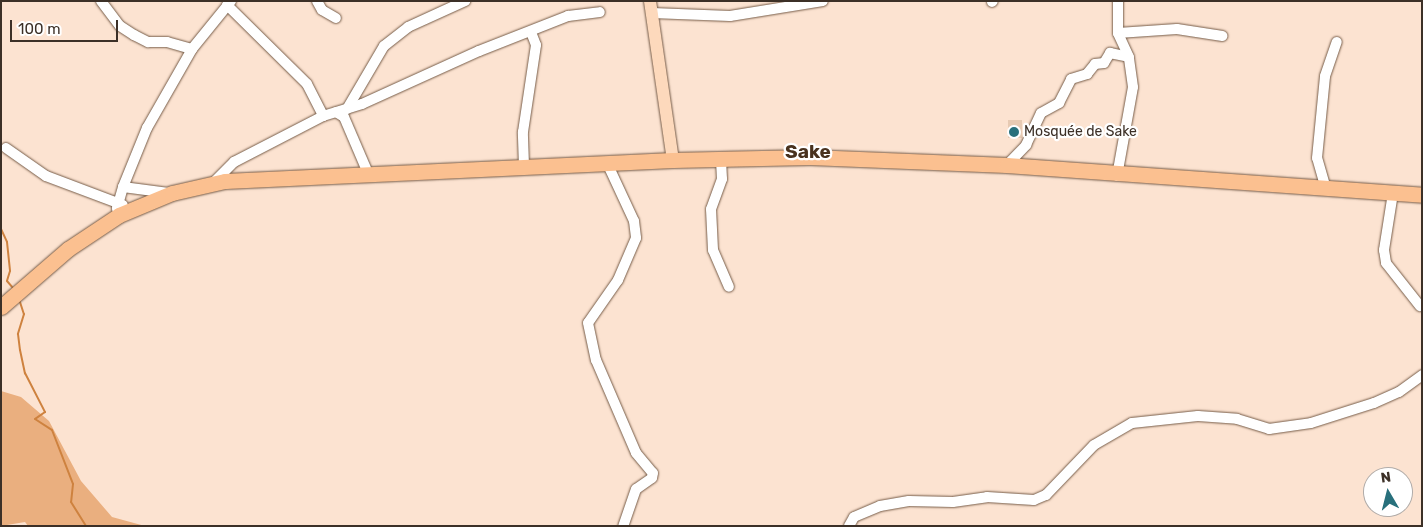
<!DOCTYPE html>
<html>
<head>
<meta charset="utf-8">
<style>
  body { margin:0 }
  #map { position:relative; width:1423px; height:527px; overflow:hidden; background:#fce3d1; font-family:Rubik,sans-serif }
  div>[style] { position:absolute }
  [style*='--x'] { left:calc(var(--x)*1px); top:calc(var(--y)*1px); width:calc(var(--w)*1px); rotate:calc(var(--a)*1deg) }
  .green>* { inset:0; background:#eaaf7f }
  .stream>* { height:2px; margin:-1px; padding:0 1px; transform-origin:1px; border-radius:1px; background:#ce823f }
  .building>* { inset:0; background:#e7cab3; transform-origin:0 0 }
  .roads { filter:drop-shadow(0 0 1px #765c48) drop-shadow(0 0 1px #765c48) }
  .minor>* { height:10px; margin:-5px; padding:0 5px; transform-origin:5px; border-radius:5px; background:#fff }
  .major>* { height:12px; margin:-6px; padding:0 6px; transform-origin:6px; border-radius:6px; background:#fdd9bc }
  .highway>* { height:15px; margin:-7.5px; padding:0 7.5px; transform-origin:7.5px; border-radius:7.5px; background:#fbc090 }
  .dots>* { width:14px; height:14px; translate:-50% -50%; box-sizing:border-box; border:2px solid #fff; border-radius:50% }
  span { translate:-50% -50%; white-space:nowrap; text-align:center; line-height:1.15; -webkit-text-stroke:4.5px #fff; paint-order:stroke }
  .poi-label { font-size:14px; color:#3c3027 }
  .left { translate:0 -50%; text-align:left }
  .district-label { font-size:19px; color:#49321e; font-weight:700 }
  .frame { position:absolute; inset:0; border:2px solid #3c3027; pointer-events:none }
  .north { position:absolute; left:1363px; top:467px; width:50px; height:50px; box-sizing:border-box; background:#fff; border:1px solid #b1aca9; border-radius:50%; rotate:352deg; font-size:14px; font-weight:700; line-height:20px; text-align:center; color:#3c3027 }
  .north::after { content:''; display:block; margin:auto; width:18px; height:22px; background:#28707c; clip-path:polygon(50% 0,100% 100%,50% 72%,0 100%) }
  .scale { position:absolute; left:10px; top:20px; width:108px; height:22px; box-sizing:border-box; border:2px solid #3c3027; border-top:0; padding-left:6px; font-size:15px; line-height:18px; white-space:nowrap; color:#3c3027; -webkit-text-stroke:4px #fff; paint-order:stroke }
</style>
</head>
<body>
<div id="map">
  <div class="green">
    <div style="clip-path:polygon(1px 391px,21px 397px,49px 421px,81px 481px,112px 517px,145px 526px,28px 526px,25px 522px,1px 526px)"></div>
  </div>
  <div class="stream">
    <div style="--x:1;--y:194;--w:13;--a:90"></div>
    <div style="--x:1;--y:229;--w:14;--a:65"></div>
    <div style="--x:7;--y:242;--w:29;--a:84"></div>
    <div style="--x:10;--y:271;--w:10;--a:107"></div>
    <div style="--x:7;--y:281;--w:9;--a:49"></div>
    <div style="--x:19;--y:299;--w:16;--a:72"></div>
    <div style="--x:24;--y:314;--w:21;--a:107"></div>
    <div style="--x:18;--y:334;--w:16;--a:83"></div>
    <div style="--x:20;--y:350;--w:24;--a:78"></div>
    <div style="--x:25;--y:373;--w:44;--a:62.9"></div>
    <div style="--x:45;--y:412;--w:12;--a:145"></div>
    <div style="--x:35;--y:419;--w:20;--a:33"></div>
    <div style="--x:52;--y:430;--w:58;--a:68.7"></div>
    <div style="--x:73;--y:484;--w:18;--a:96"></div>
    <div style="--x:71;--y:502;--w:28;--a:58"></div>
  </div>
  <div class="building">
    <div style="left:1008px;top:120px;width:14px;height:18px"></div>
  </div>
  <div class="roads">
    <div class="minor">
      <div style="--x:101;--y:1;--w:31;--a:53"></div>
      <div style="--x:120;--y:26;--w:17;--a:33"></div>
      <div style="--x:134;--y:35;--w:16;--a:27"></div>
      <div style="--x:148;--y:42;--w:19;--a:0"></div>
      <div style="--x:167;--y:42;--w:26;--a:16"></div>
      <div style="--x:317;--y:1;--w:10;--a:61"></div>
      <div style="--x:322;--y:10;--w:16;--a:30"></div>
      <div style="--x:992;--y:2;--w:1;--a:-45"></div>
      <div style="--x:227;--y:5;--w:112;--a:44.6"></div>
      <div style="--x:307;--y:84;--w:36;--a:63"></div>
      <div style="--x:652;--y:13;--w:78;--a:2.2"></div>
      <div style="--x:730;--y:16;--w:94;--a:-9.2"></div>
      <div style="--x:1118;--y:33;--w:59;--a:-3.9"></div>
      <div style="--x:1177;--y:29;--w:46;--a:8.8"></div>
      <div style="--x:347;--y:109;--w:73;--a:-59.6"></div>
      <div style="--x:384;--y:46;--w:31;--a:-38"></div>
      <div style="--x:408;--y:27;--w:63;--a:-24.5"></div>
      <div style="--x:336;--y:112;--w:9;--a:32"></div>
      <div style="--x:344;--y:117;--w:61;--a:66.8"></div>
      <div style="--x:6;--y:148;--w:49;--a:35"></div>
      <div style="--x:46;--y:176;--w:82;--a:20.6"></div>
      <div style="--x:721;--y:160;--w:19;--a:87"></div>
      <div style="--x:722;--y:179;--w:32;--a:110"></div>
      <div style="--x:711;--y:209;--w:41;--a:87.2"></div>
      <div style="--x:713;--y:250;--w:40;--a:66.6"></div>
      <div style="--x:608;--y:165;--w:62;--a:65.1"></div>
      <div style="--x:634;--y:221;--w:17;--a:83"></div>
      <div style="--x:636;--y:238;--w:46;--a:113.2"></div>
      <div style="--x:618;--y:280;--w:52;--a:124.9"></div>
      <div style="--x:588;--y:323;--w:38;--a:78"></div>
      <div style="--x:596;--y:360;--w:101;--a:66.7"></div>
      <div style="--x:636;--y:453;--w:26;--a:50"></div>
      <div style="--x:653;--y:473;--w:5;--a:101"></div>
      <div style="--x:652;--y:478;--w:19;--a:145"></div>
      <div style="--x:636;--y:489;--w:39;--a:109"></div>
      <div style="--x:1007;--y:165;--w:28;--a:-46"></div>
      <div style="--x:1026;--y:145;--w:35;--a:-65"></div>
      <div style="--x:1041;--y:113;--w:21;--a:-29"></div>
      <div style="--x:1059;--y:103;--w:27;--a:-63"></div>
      <div style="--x:1071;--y:79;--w:17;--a:-17"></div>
      <div style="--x:1087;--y:74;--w:13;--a:-51"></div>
      <div style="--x:1095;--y:64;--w:9;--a:-6"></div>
      <div style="--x:1104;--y:63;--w:12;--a:-59"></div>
      <div style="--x:1110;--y:53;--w:19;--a:12"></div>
      <div style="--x:528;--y:168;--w:4;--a:-153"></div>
      <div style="--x:524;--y:166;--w:34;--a:-92"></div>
      <div style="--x:523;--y:132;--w:88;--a:-81.5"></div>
      <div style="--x:536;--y:45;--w:14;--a:-111"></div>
      <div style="--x:1117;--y:176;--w:90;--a:-79.8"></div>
      <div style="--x:1133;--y:87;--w:30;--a:-98"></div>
      <div style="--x:1129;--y:57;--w:26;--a:-115"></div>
      <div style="--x:1118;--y:33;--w:32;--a:-90"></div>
      <div style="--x:213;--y:183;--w:30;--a:-45"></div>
      <div style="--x:234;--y:162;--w:100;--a:-27.3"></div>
      <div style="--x:323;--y:116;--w:41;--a:-17.1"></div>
      <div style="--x:362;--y:104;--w:128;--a:-24.4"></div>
      <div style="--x:479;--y:51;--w:96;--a:-21.5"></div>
      <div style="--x:568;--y:16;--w:32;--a:-7"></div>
      <div style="--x:123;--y:187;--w:46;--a:7.4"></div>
      <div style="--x:1326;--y:189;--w:32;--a:-106"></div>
      <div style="--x:1317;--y:158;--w:82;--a:-84.4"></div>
      <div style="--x:1325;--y:76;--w:36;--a:-71"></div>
      <div style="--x:1393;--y:193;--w:58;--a:99"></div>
      <div style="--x:1384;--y:250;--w:13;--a:81"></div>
      <div style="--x:1386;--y:263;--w:55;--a:51.7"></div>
      <div style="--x:119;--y:215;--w:7;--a:-106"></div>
      <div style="--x:117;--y:208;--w:22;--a:-74"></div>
      <div style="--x:123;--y:187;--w:64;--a:-67.9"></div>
      <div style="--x:147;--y:128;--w:91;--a:-60.3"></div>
      <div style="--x:192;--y:49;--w:62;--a:-50.9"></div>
      <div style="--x:849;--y:526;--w:10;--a:-61"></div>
      <div style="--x:854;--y:517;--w:28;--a:-23"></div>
      <div style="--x:880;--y:506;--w:29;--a:-10"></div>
      <div style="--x:909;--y:501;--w:44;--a:1.3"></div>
      <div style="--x:953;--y:502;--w:34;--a:-8"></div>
      <div style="--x:987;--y:497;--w:47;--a:3.7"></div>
      <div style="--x:1034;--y:500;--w:13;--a:-23"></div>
      <div style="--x:1046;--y:495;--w:69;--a:-46.2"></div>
      <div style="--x:1094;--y:445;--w:44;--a:-30.1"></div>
      <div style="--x:1132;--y:423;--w:66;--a:-6.1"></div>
      <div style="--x:1198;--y:416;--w:39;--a:4"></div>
      <div style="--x:1237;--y:419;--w:34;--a:17"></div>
      <div style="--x:1269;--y:429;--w:42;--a:-8.1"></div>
      <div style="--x:1311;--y:423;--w:66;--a:-17.6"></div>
      <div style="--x:1374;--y:403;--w:27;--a:-24"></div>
      <div style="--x:1399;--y:392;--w:29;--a:-36"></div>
    </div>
    <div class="major">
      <div style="--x:650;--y:1;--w:161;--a:81.8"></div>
    </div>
    <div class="highway">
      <div style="--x:1;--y:307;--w:89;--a:-40.9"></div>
      <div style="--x:68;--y:249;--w:61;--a:-33.7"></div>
      <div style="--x:119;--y:215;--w:57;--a:-22.5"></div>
      <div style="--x:172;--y:193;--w:54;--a:-12.8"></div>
      <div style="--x:225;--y:181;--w:448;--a:-2.7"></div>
      <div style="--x:673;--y:160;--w:137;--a:-1.3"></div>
      <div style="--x:810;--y:157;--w:197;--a:2.3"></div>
      <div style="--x:1007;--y:165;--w:416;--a:4.1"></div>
    </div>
  </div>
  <div class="dots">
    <div style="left:1014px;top:132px;background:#28707c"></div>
  </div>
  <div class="poi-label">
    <span class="left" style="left:1024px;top:132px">Mosquée de Sake</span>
  </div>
  <div class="district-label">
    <span style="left:808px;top:152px">Sake</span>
  </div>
  <div class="frame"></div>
  <div class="north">N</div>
  <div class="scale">100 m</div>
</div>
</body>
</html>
